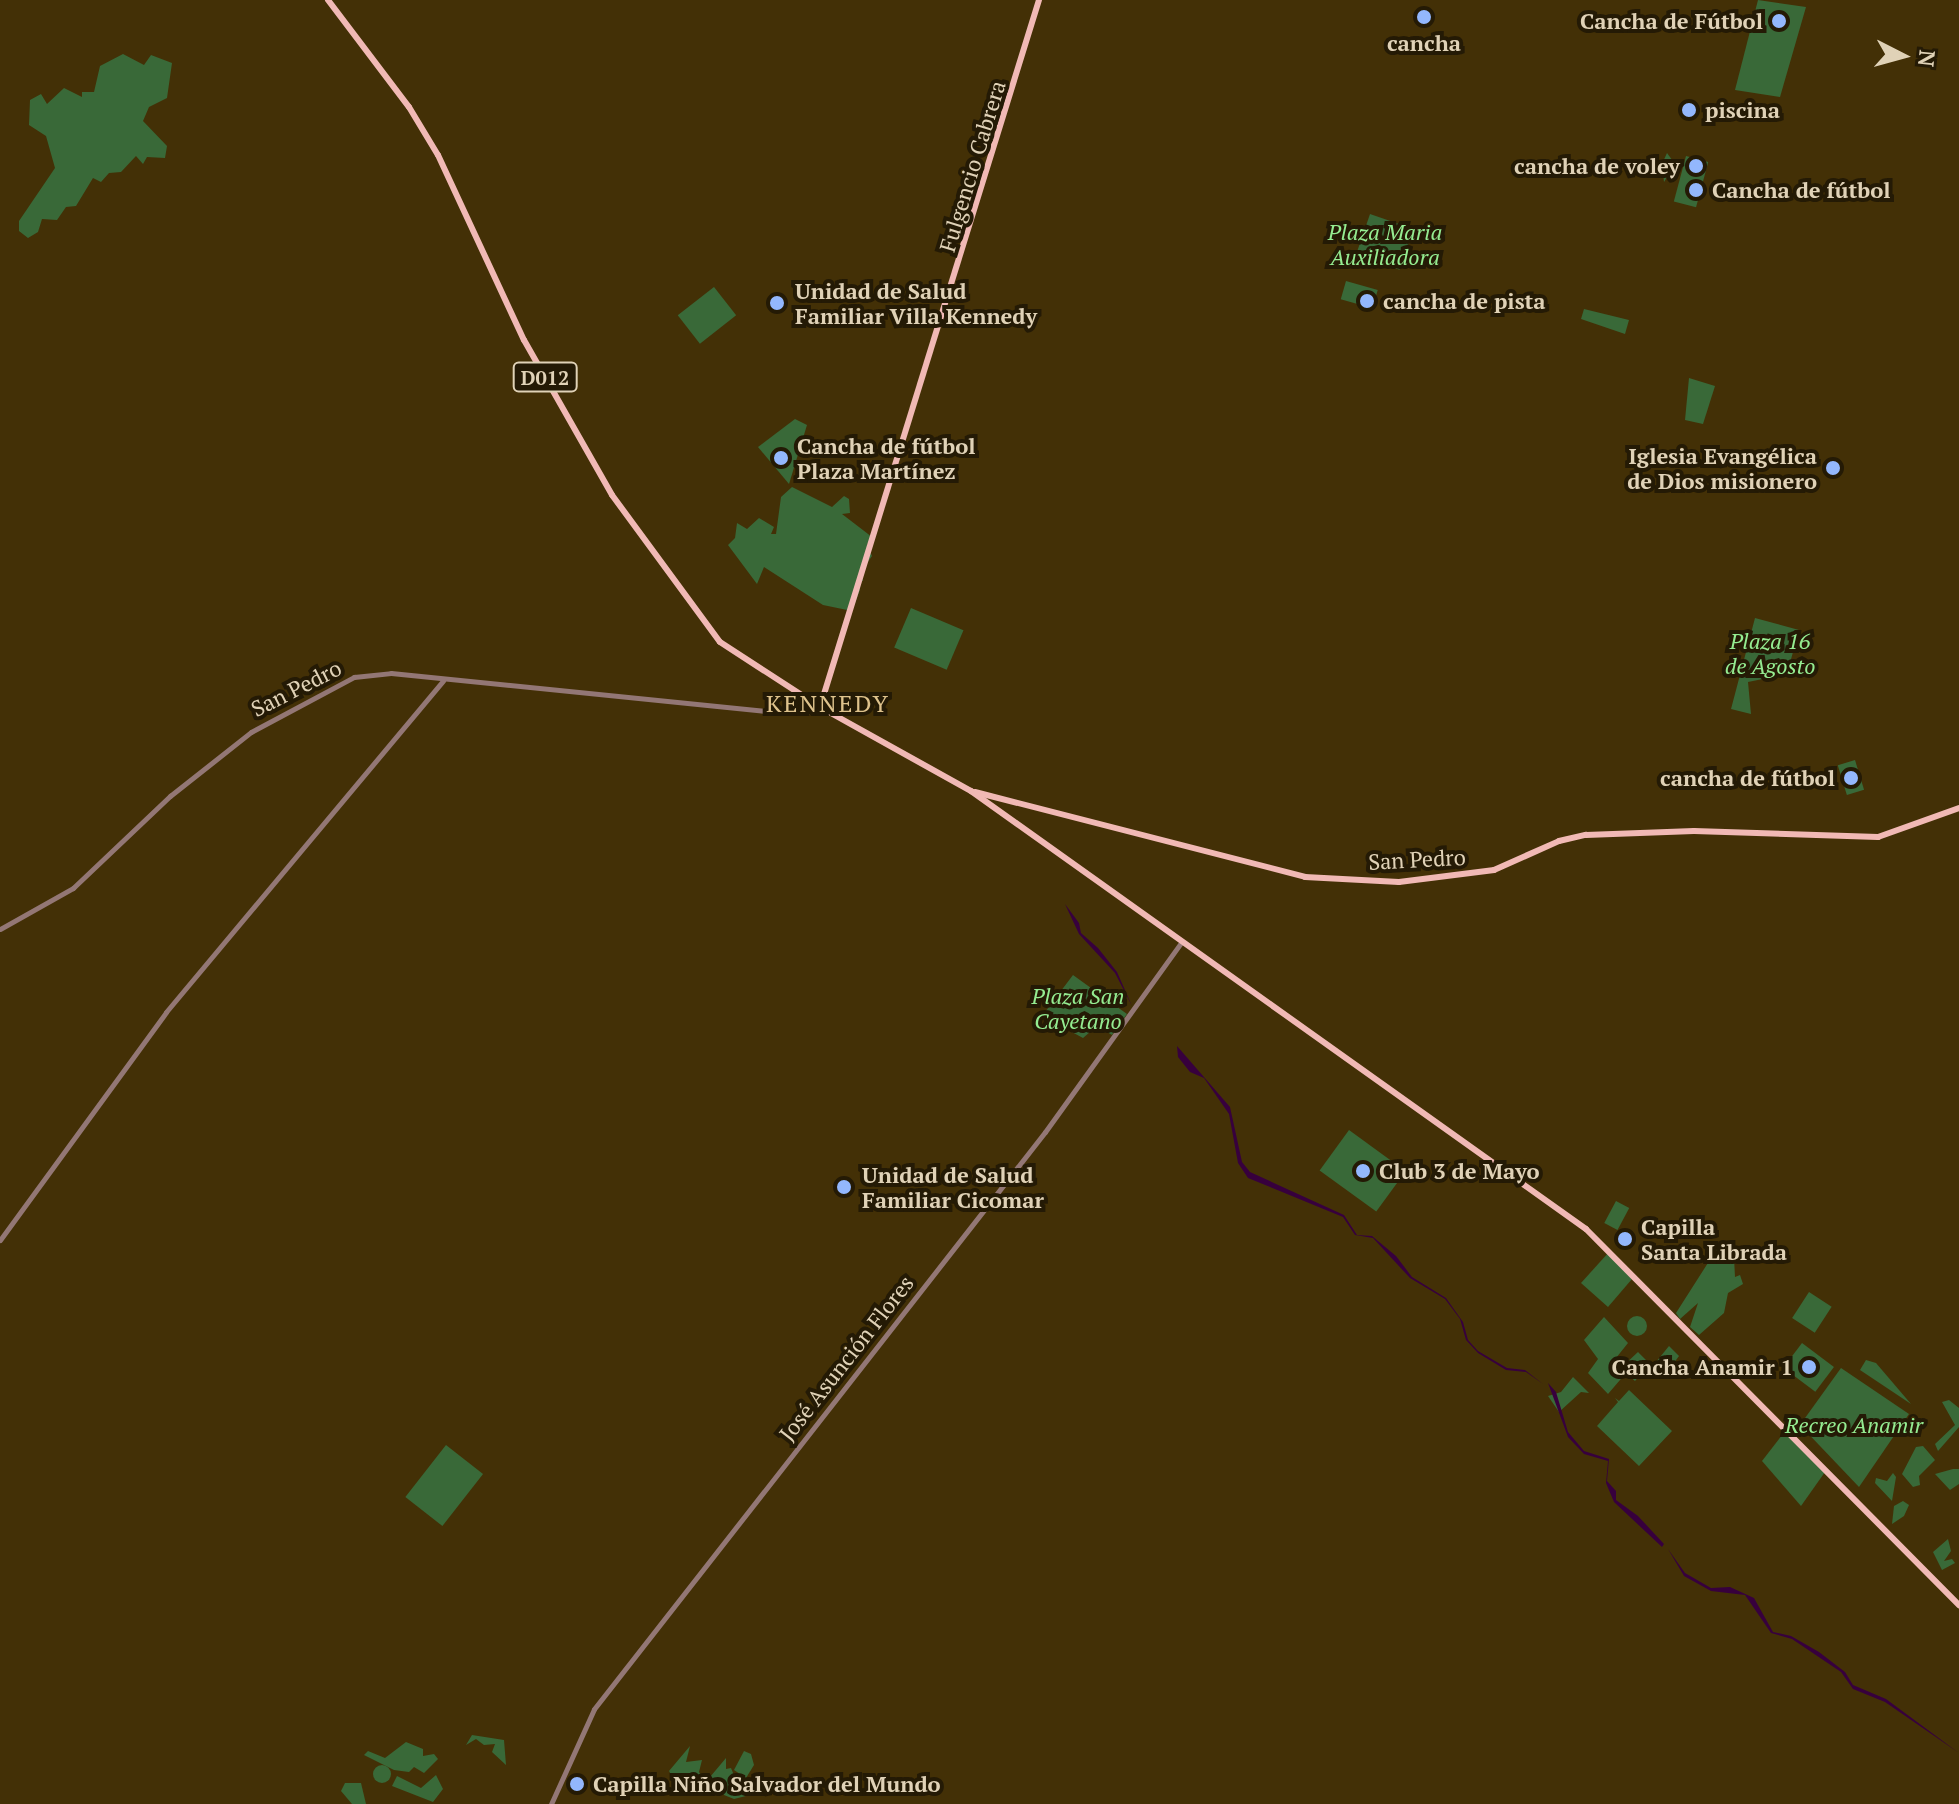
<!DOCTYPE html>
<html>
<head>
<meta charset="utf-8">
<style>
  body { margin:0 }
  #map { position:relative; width:1959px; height:1804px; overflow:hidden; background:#433006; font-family:"PT Serif",serif }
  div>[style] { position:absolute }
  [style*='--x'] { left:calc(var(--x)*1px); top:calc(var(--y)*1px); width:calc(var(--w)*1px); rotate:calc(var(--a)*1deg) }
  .green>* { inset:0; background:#396938; transform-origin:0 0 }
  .round { border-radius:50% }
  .water>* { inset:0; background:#37003d }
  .minor>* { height:5px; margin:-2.5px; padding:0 2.5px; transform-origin:2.5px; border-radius:2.5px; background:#937775 }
  .major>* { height:6px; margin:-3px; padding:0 3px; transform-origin:3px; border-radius:3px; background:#f1b9b5 }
  .dots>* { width:22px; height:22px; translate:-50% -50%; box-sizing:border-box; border:4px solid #241a05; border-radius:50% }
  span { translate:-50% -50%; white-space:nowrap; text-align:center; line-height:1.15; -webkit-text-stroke:8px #241a05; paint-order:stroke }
  .shield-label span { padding:2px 6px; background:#241a05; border:2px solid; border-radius:6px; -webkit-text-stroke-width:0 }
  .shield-label { font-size:20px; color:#e0d2b7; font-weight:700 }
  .poi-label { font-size:22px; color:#e0d2b7; font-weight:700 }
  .right { translate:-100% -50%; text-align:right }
  .left { translate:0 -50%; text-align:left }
  .street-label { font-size:22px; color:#e0d2b7 }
  .park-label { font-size:22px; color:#95ec91; font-style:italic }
  .neighbourhood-label { font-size:24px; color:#dec28c; letter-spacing:2px }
  .north { position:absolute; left:1863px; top:16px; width:80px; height:80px; -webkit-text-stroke:6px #241a05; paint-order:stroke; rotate:96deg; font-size:22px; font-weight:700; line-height:32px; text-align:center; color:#e0d2b7 }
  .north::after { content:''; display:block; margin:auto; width:28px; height:36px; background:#e0d2b7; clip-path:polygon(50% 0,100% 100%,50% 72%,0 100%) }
</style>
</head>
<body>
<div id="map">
  <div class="green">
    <div style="clip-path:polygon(1758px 0,1806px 7px,1780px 97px,1735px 90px)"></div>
    <div class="round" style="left:1414px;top:7px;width:20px;height:20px"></div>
    <div style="clip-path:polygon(123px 54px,144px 65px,151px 55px,172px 63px,167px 98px,149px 107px,143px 121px,167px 146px,165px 158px,147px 157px,143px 164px,136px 156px,121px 172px,109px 173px,101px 182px,93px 178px,76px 206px,66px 207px,57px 220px,42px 219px,38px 232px,28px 238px,19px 231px,19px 221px,55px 168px,46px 136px,29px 125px,30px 100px,41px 94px,47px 104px,64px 88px,82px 97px,82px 92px,94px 92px,100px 66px)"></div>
    <div style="clip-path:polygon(1667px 153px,1675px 164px,1664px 182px,1662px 164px)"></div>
    <div style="left:1686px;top:156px;width:23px;height:47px;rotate:15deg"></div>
    <div style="left:1370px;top:214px;width:46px;height:43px;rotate:19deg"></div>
    <div style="left:1346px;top:281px;width:33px;height:19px;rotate:16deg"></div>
    <div style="left:714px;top:287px;width:36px;height:46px;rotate:52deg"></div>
    <div style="clip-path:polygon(1584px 309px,1629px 320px,1625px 334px,1581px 319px)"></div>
    <div style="clip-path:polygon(1689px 378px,1715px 386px,1703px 424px,1685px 420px)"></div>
    <div style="clip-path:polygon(795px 419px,807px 425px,789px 484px,758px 447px)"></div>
    <div style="clip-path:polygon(792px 487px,832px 507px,844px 496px,849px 499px,850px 513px,842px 514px,872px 537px,867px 545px,872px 556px,861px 572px,863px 581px,857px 580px,860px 590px,852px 611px,823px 605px,764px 567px,757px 584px,728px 545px,735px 538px,737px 523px,747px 529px,759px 518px,774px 527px,771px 534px,776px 534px,781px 497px)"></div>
    <div style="left:911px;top:608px;width:57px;height:43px;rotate:23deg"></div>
    <div style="clip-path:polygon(1755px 618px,1799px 630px,1787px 674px,1748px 682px,1751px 714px,1731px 709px)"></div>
    <div style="left:1855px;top:760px;width:31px;height:18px;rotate:73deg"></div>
    <div style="clip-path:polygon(1073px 975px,1127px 1014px,1112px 1035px,1097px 1026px,1083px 1038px,1042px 1016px)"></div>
    <div style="left:1349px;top:1130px;width:70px;height:50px;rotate:36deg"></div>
    <div style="left:1616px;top:1201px;width:15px;height:25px;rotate:28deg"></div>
    <div style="clip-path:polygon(1720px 1244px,1734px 1257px,1735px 1277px,1740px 1275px,1743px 1284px,1728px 1293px,1724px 1313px,1699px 1335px,1690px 1327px,1698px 1303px,1680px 1319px,1676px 1313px)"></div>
    <div style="clip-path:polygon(1609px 1252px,1632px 1279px,1608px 1307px,1581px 1283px)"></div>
    <div style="left:1809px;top:1292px;width:27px;height:31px;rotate:33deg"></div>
    <div class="round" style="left:1627px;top:1316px;width:20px;height:20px"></div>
    <div style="clip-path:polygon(1604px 1317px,1628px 1343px,1616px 1358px,1623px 1366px,1638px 1352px,1650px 1364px,1635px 1381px,1626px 1373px,1608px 1394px,1588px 1373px,1598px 1359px,1584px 1340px)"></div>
    <div style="left:1802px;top:1343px;width:40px;height:31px;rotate:37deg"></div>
    <div style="clip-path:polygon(1669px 1346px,1679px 1356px,1663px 1378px,1652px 1367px)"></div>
    <div style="clip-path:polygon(1866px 1360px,1876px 1363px,1911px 1404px,1860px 1370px)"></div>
    <div style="clip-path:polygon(1841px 1368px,1909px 1414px,1859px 1487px,1800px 1425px)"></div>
    <div style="clip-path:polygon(1573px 1377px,1589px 1393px,1581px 1392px,1559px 1412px,1548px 1396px,1561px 1392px)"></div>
    <div style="clip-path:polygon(1629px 1390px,1672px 1431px,1639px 1466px,1597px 1426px,1618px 1402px,1615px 1398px,1619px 1401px)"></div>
    <div style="clip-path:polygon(1949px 1400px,1959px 1408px,1959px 1427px,1938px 1451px,1935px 1444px,1955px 1425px,1942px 1402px)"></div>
    <div style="clip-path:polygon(1786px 1430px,1825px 1472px,1801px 1506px,1762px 1461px)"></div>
    <div style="left:446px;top:1445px;width:47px;height:66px;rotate:38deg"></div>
    <div style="clip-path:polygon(1923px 1446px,1935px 1460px,1919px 1476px,1920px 1485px,1913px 1487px,1902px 1474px,1916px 1447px)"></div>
    <div style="clip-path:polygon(1953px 1469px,1959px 1469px,1959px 1484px,1950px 1490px,1935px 1474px)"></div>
    <div style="clip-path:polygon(1893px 1473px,1896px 1477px,1892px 1501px,1875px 1483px,1876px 1478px,1887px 1481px)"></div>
    <div style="clip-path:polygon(1903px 1501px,1909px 1505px,1904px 1516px,1892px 1524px,1894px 1506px)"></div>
    <div style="clip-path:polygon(1948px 1539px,1951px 1551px,1944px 1561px,1952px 1559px,1955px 1563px,1942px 1570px,1933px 1552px)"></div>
    <div style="clip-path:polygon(472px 1735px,504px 1740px,506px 1765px,492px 1752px,495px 1744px,484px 1745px,476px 1739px,466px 1745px)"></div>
    <div style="clip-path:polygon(406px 1742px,423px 1749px,423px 1756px,434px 1754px,438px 1759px,424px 1773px,414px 1767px,409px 1772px,394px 1770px,364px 1755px,368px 1751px,385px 1758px)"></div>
    <div style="clip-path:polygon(690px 1746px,686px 1762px,702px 1760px,699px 1772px,706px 1782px,699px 1784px,689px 1776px,689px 1792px,683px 1796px,669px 1771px)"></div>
    <div style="clip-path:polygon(744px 1751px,751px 1754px,754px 1765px,746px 1778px,734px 1770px)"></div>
    <div style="clip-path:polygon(726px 1758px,726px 1769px,731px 1768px,740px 1790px,741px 1781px,759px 1782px,754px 1794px,734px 1799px,724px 1795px,710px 1777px)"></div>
    <div class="round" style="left:373px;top:1765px;width:18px;height:18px"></div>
    <div style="clip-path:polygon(436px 1775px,443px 1789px,433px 1802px,392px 1786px,397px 1776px,421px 1788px)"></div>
    <div style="clip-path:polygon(345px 1783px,361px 1783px,366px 1804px,352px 1804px,341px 1791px)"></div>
  </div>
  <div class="water">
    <div style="clip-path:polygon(1065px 904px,1079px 923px,1081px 933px,1098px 948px,1117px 972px,1132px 1006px,1115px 973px,1079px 934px)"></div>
    <div style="clip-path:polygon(1177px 1046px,1230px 1107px,1242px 1162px,1250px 1172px,1344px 1215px,1357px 1235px,1372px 1236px,1396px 1256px,1412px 1277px,1446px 1298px,1463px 1322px,1468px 1340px,1478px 1351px,1507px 1368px,1525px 1370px,1543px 1384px,1526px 1372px,1506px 1370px,1478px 1353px,1466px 1340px,1460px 1319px,1445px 1299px,1410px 1278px,1373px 1238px,1355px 1235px,1343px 1217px,1248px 1178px,1238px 1163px,1229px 1114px,1204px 1078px,1190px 1072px,1178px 1057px)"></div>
    <div style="clip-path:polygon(1548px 1383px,1556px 1392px,1568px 1432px,1584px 1451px,1609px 1459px,1607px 1481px,1616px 1491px,1616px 1500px,1638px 1516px,1664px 1544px,1662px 1547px,1614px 1502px,1606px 1483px,1608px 1461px,1584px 1454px,1568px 1437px)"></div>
    <div style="clip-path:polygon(1668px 1549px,1685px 1573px,1711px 1588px,1730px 1587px,1754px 1598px,1773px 1632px,1791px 1636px,1819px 1652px,1845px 1672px,1853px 1685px,1886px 1699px,1959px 1753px,1885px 1702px,1853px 1689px,1841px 1672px,1792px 1639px,1771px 1633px,1745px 1595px,1711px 1591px,1684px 1576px)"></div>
  </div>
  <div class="minor">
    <div style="--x:0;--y:929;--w:84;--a:-29.3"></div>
    <div style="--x:73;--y:888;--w:134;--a:-43.5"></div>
    <div style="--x:170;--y:796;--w:103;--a:-38.3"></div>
    <div style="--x:251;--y:732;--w:117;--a:-28.1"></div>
    <div style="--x:354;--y:677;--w:37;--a:-6"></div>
    <div style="--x:391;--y:673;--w:378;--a:5.8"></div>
    <div style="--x:767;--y:711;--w:37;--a:3"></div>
    <div style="--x:804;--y:713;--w:17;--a:-21"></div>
    <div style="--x:0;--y:1240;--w:282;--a:-53.9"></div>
    <div style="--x:166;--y:1012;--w:432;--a:-50.1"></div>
    <div style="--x:551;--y:1804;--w:104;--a:-65.6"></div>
    <div style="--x:594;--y:1709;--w:732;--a:-51.99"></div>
    <div style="--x:1045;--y:1132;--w:235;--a:-54.3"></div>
  </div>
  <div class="major">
    <div style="--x:328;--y:0;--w:134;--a:52.9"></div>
    <div style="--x:409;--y:107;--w:56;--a:58.9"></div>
    <div style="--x:438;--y:155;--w:204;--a:65.1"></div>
    <div style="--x:524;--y:340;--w:178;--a:60.4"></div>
    <div style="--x:612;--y:495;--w:182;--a:53.7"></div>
    <div style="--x:720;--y:642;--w:119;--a:33"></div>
    <div style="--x:820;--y:707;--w:173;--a:29.1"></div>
    <div style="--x:971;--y:791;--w:755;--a:35.46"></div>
    <div style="--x:1586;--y:1229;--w:530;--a:45.23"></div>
    <div style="--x:820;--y:707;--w:740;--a:-72.79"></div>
    <div style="--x:975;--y:792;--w:341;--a:14.4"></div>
    <div style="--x:1305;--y:877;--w:94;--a:3"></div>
    <div style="--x:1399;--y:882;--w:96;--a:-7.2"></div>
    <div style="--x:1494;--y:870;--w:71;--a:-24"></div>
    <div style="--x:1559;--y:841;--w:28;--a:-13"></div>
    <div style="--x:1586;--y:835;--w:108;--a:-2.1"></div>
    <div style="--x:1694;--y:831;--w:184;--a:1.9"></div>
    <div style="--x:1878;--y:837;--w:86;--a:-19.7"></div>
  </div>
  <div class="dots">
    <div style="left:1424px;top:17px;background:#93b7fd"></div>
    <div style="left:1779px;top:21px;background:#93b7fd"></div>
    <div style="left:1689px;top:110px;background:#93b7fd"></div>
    <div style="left:1696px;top:166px;background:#93b7fd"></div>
    <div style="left:1696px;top:190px;background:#93b7fd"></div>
    <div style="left:1367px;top:301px;background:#93b7fd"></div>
    <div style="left:777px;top:303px;background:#93b7fd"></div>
    <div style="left:781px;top:458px;background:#93b7fd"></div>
    <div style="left:1833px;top:468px;background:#93b7fd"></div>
    <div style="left:1851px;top:778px;background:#93b7fd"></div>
    <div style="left:1363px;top:1171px;background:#93b7fd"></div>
    <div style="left:844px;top:1187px;background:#93b7fd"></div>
    <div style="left:1625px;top:1239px;background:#93b7fd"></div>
    <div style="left:1809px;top:1367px;background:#93b7fd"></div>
    <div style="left:577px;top:1784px;background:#93b7fd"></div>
  </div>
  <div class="shield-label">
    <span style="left:545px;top:377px">D012</span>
  </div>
  <div class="poi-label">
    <span class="right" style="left:1763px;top:21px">Cancha de Fútbol</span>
    <span style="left:1424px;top:43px">cancha</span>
    <span class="left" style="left:1705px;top:110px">piscina</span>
    <span class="right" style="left:1680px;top:166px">cancha de voley</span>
    <span class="left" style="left:1712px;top:190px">Cancha de fútbol</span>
    <span class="left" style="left:795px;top:303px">Unidad de Salud<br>Familiar Villa Kennedy</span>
    <span class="left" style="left:1383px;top:301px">cancha de pista</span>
    <span class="left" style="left:797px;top:458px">Cancha de fútbol<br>Plaza Martínez</span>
    <span class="right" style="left:1817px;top:468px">Iglesia Evangélica<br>de Dios misionero</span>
    <span class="right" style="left:1835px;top:778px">cancha de fútbol</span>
    <span class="left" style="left:1379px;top:1171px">Club 3 de Mayo</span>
    <span class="left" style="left:862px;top:1187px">Unidad de Salud<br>Familiar Cicomar</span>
    <span class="left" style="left:1641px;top:1239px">Capilla<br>Santa Librada</span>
    <span class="right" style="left:1793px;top:1367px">Cancha Anamir 1</span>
    <span class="left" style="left:593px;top:1784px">Capilla Niño Salvador del Mundo</span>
  </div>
  <div class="street-label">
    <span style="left:972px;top:166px;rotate:-73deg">Fulgencio Cabrera</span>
    <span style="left:296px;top:688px;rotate:-27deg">San Pedro</span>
    <span style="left:1417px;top:859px;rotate:-3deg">San Pedro</span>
    <span style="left:846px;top:1358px;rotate:-52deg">José Asunción Flores</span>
  </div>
  <div class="park-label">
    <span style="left:1385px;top:244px">Plaza Maria<br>Auxiliadora</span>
    <span style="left:1770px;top:653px">Plaza 16<br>de Agosto</span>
    <span style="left:1078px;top:1008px">Plaza San<br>Cayetano</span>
    <span style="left:1854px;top:1425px">Recreo Anamir</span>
  </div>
  <div class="neighbourhood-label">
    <span style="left:828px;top:704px">KENNEDY</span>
  </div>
  <div class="north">N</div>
</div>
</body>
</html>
